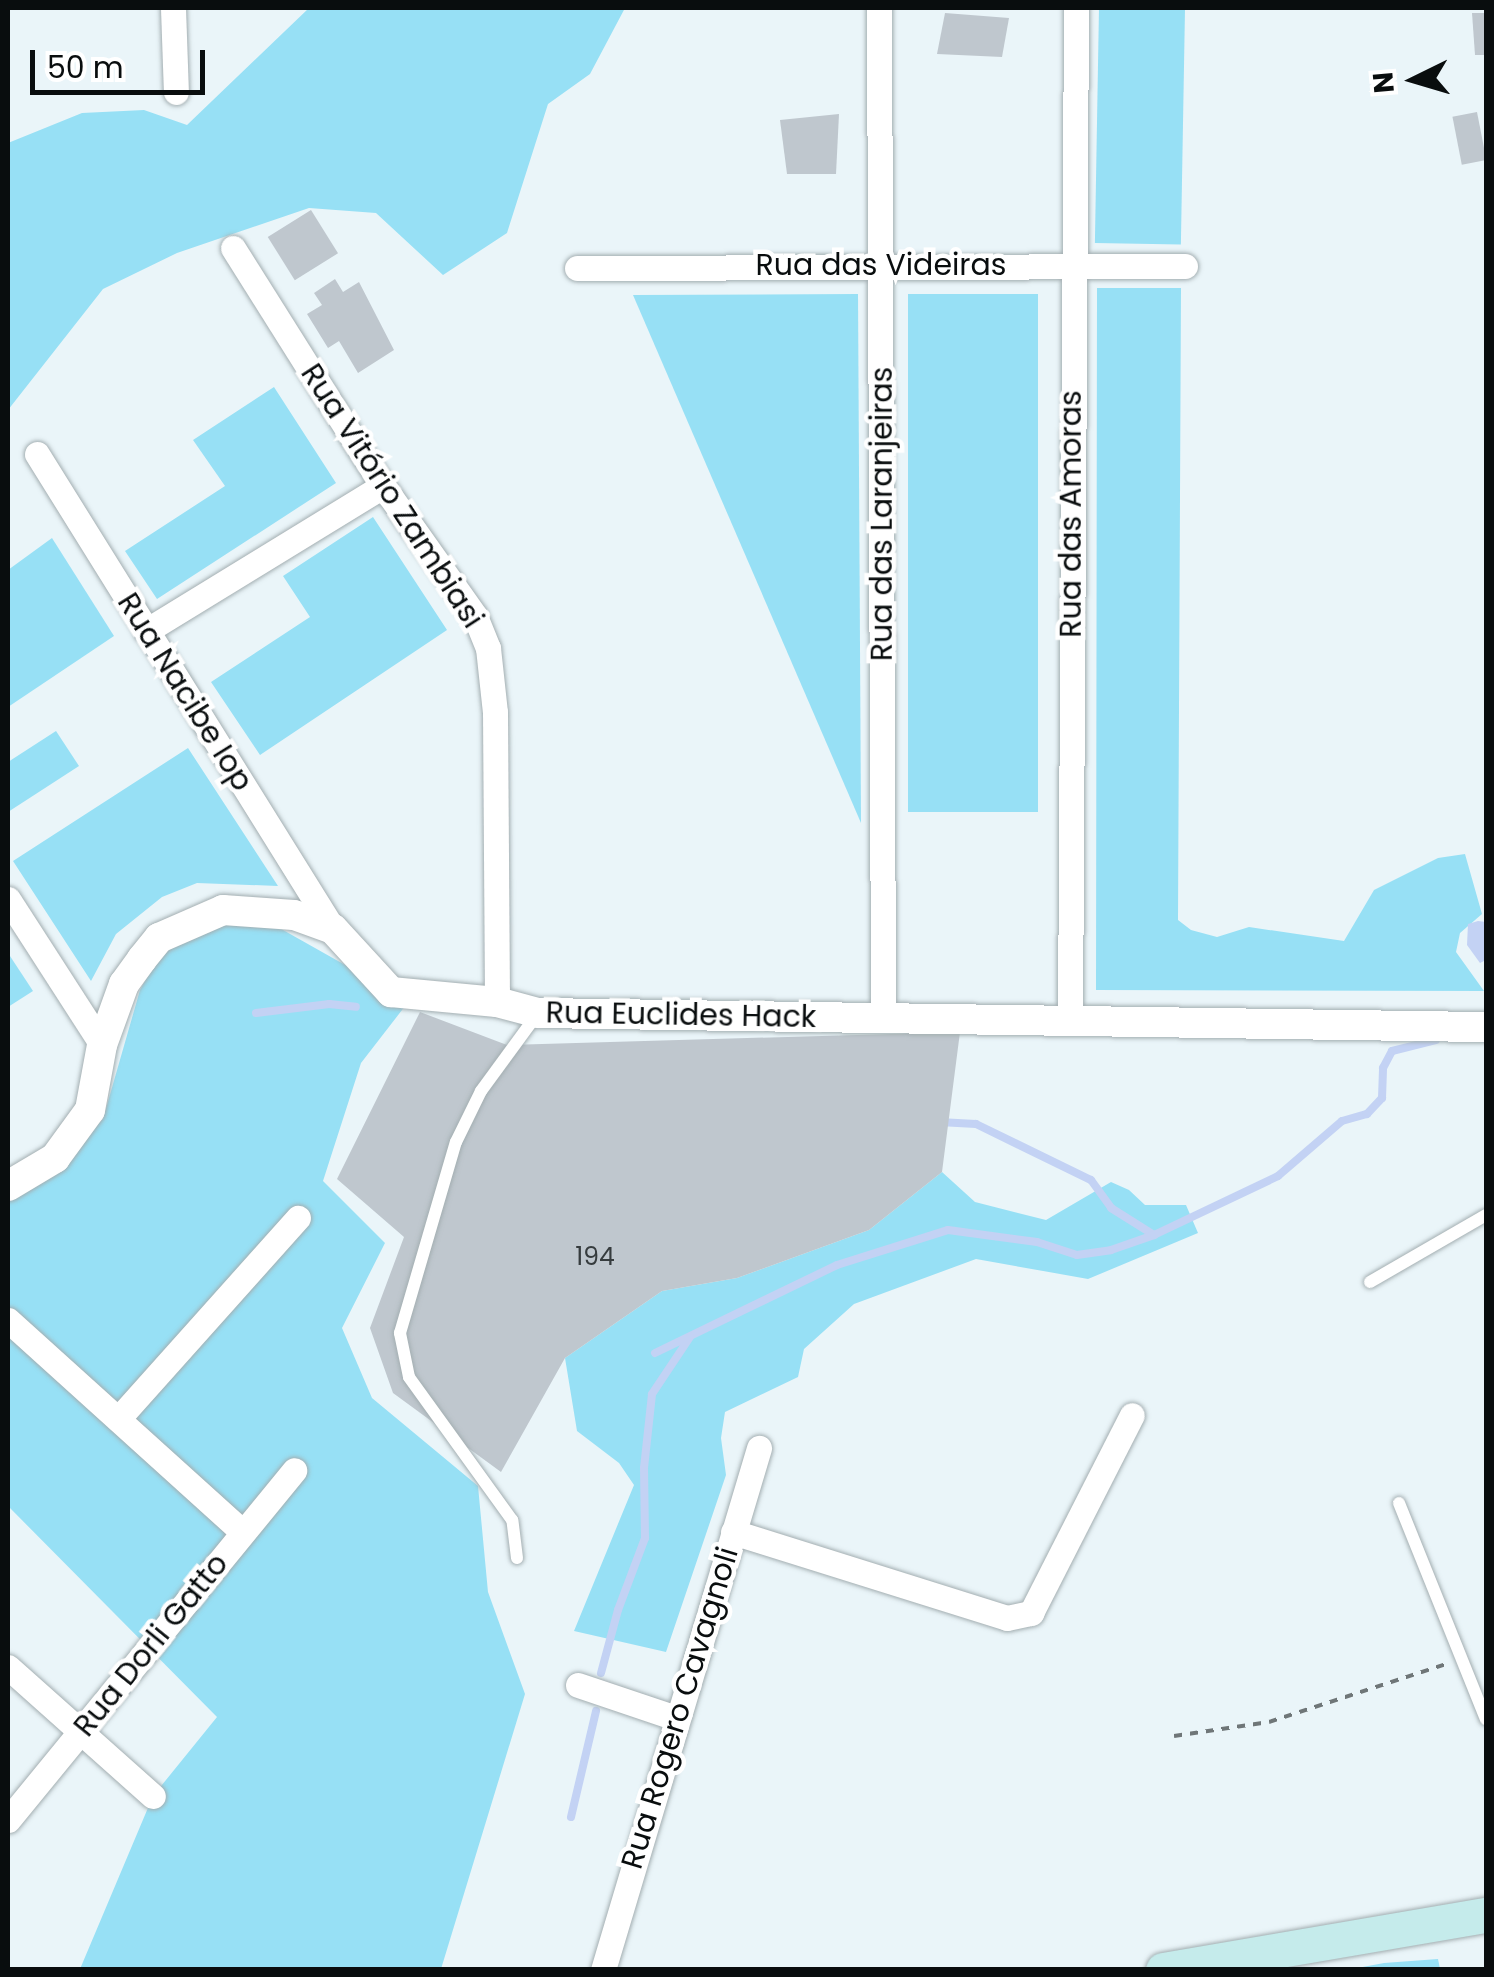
<!DOCTYPE html>
<html>
<head>
<meta charset="utf-8">
<style>
  body { margin:0 }
  #map { position:relative; width:1494px; height:1977px; overflow:hidden; background:#eaf5f9; font-family:Poppins,sans-serif }
  div>[style] { position:absolute }
  [style*='--x'] { left:calc(var(--x)*1px); top:calc(var(--y)*1px); width:calc(var(--w)*1px); rotate:calc(var(--a)*1deg) }
  .green>* { inset:0; background:#97e0f5; transform-origin:0 0 }
  .water>* { inset:0; background:#c3d2f4 }
  .stream>* { height:8px; margin:-4px; padding:0 4px; transform-origin:4px; border-radius:4px; background:#c3d2f4 }
  .building>* { inset:0; background:#bfc7ce; transform-origin:0 0 }
  .path>* { height:4px; margin-top:-2px; transform-origin:0; background:repeating-linear-gradient(90deg,#6f7678 0 8px,transparent 0 16px) }
  .roads { filter:drop-shadow(0 0 2px #a3aeb1) drop-shadow(0 0 2px #a3aeb1) }
  .service>* { height:12px; margin:-6px; padding:0 6px; transform-origin:6px; border-radius:6px; background:#fff }
  .minor>* { height:25px; margin:-12.5px; padding:0 12.5px; transform-origin:12.5px; border-radius:12.5px; background:#fff }
  .tertiary>* { height:30px; margin:-15px; padding:0 15px; transform-origin:15px; border-radius:15px; background:#fff }
  .secondary>* { height:35px; margin:-17.5px; padding:0 17.5px; transform-origin:17.5px; border-radius:17.5px; background:#c5ebeb }
  span { translate:-50% -50%; white-space:nowrap; text-align:center; line-height:1.15; -webkit-text-stroke:9px #fff; paint-order:stroke }
  .number-label { font-size:25px; color:#363c3e }
  .number-label span { -webkit-text-stroke-width:0 }
  .street-label { font-size:30px; color:#090d0e }
  .frame { position:absolute; inset:0; border:10px solid #090d0e; pointer-events:none }
  .north { position:absolute; left:1364px; top:30px; width:100px; height:100px; -webkit-text-stroke:8px #fff; paint-order:stroke; rotate:265deg; font-size:28px; font-weight:700; line-height:40px; text-align:center; color:#090d0e }
  .north::after { content:''; display:block; margin:auto; width:35px; height:45px; background:#090d0e; clip-path:polygon(50% 0,100% 100%,50% 72%,0 100%) }
  .scale { position:absolute; left:30px; top:50px; width:175px; height:45px; box-sizing:border-box; border:5px solid #090d0e; border-top:0; padding-left:12px; font-size:30px; line-height:35px; white-space:nowrap; color:#090d0e; -webkit-text-stroke:8px #fff; paint-order:stroke }
</style>
</head>
<body>
<div id="map">
  <div class="green">
    <div style="clip-path:polygon(309px 8px,625px 8px,590px 74px,548px 104px,507px 233px,443px 275px,376px 213px,309px 208px,177px 253px,103px 289px,8px 410px,8px 143px,82px 113px,144px 110px,187px 125px)"></div>
    <div style="left:1099px;top:8px;width:86px;height:235px;rotate:1deg"></div>
    <div style="clip-path:polygon(1097px 288px,1181px 288px,1178px 920px,1191px 930px,1217px 937px,1249px 927px,1344px 941px,1374px 890px,1438px 858px,1465px 854px,1482px 914px,1460px 933px,1456px 952px,1484px 991px,1096px 990px)"></div>
    <div style="clip-path:polygon(858px 294px,861px 823px,633px 295px)"></div>
    <div style="left:908px;top:294px;width:130px;height:518px"></div>
    <div style="clip-path:polygon(274px 387px,336px 483px,157px 599px,125px 551px,225px 486px,193px 440px)"></div>
    <div style="clip-path:polygon(373px 517px,447px 630px,260px 755px,211px 682px,310px 617px,283px 576px)"></div>
    <div style="clip-path:polygon(52px 538px,114px 636px,8px 707px,8px 570px)"></div>
    <div style="clip-path:polygon(56px 731px,79px 766px,8px 812px,8px 762px)"></div>
    <div style="clip-path:polygon(188px 748px,278px 886px,197px 883px,162px 897px,116px 934px,91px 981px,13px 861px)"></div>
    <div style="clip-path:polygon(260px 917px,409px 1001px,361px 1063px,323px 1181px,385px 1243px,342px 1328px,372px 1398px,478px 1486px,488px 1592px,525px 1694px,441px 1969px,80px 1969px,153px 1796px,217px 1717px,8px 1506px,8px 1192px,60px 1165px,103px 1119px,140px 990px,164px 947px,215px 919px)"></div>
    <div style="clip-path:polygon(8px 953px,33px 991px,8px 1007px)"></div>
    <div style="clip-path:polygon(942px 1172px,975px 1202px,1046px 1220px,1111px 1182px,1129px 1190px,1145px 1205px,1186px 1205px,1198px 1233px,1088px 1279px,976px 1259px,854px 1304px,804px 1349px,798px 1377px,725px 1412px,721px 1438px,726px 1475px,666px 1652px,574px 1631px,634px 1485px,619px 1463px,577px 1431px,565px 1358px,662px 1291px,737px 1278px,869px 1230px)"></div>
    <div style="clip-path:polygon(1438px 1959px,1440px 1969px,1352px 1969px,1384px 1963px)"></div>
  </div>
  <div class="water">
    <div style="clip-path:polygon(1478px 921px,1486px 922px,1486px 960px,1480px 963px,1467px 945px,1468px 924px)"></div>
  </div>
  <div class="stream">
    <div style="--x:256;--y:1013;--w:74;--a:-7"></div>
    <div style="--x:329;--y:1004;--w:27;--a:6"></div>
    <div style="--x:939;--y:1122;--w:37;--a:3"></div>
    <div style="--x:976;--y:1124;--w:128;--a:26"></div>
    <div style="--x:1091;--y:1180;--w:34;--a:54"></div>
    <div style="--x:1111;--y:1208;--w:51;--a:32.1"></div>
    <div style="--x:655;--y:1353;--w:202;--a:-25.8"></div>
    <div style="--x:837;--y:1265;--w:116;--a:-17.5"></div>
    <div style="--x:948;--y:1230;--w:90;--a:7.7"></div>
    <div style="--x:1037;--y:1242;--w:42;--a:18"></div>
    <div style="--x:1077;--y:1255;--w:34;--a:-8"></div>
    <div style="--x:1111;--y:1250;--w:46;--a:-19.2"></div>
    <div style="--x:1154;--y:1235;--w:137;--a:-25.4"></div>
    <div style="--x:1278;--y:1176;--w:84;--a:-40.7"></div>
    <div style="--x:1342;--y:1121;--w:26;--a:-16"></div>
    <div style="--x:1367;--y:1114;--w:22;--a:-47"></div>
    <div style="--x:1382;--y:1098;--w:30;--a:-88"></div>
    <div style="--x:1383;--y:1068;--w:19;--a:-62"></div>
    <div style="--x:1392;--y:1051;--w:45;--a:-14"></div>
    <div style="--x:601;--y:1673;--w:65;--a:-74.9"></div>
    <div style="--x:618;--y:1610;--w:77;--a:-69.4"></div>
    <div style="--x:645;--y:1538;--w:70;--a:-90.8"></div>
    <div style="--x:644;--y:1468;--w:74;--a:-83.8"></div>
    <div style="--x:652;--y:1394;--w:69;--a:-56.3"></div>
    <div style="--x:571;--y:1817;--w:109;--a:-76.7"></div>
  </div>
  <div class="building">
    <div style="clip-path:polygon(945px 13px,1009px 18px,1002px 57px,937px 54px)"></div>
    <div style="clip-path:polygon(1472px 13px,1486px 13px,1486px 55px,1475px 55px)"></div>
    <div style="left:1477px;top:112px;width:49px;height:25px;rotate:79deg"></div>
    <div style="clip-path:polygon(839px 114px,836px 174px,787px 174px,780px 120px)"></div>
    <div style="left:311px;top:210px;width:51px;height:51px;rotate:58deg"></div>
    <div style="clip-path:polygon(335px 279px,343px 292px,359px 282px,394px 350px,358px 373px,339px 341px,328px 348px,307px 314px,322px 305px,314px 293px)"></div>
    <div style="clip-path:polygon(420px 1012px,507px 1045px,960px 1032px,942px 1172px,869px 1230px,737px 1278px,662px 1291px,565px 1358px,501px 1472px,393px 1393px,370px 1328px,404px 1237px,337px 1179px)"></div>
  </div>
  <div class="path">
    <div style="--x:1174;--y:1736;--w:96;--a:-8.4"></div>
    <div style="--x:1269;--y:1722;--w:186;--a:-18.1"></div>
  </div>
  <div class="roads">
    <div class="service">
      <div style="--x:1370;--y:1282;--w:134;--a:-30"></div>
      <div style="--x:1399;--y:1503;--w:233;--a:68.1"></div>
      <div style="--x:517;--y:1558;--w:38;--a:-97"></div>
      <div style="--x:512;--y:1520;--w:176;--a:-125.8"></div>
      <div style="--x:409;--y:1377;--w:45;--a:-101.6"></div>
      <div style="--x:400;--y:1333;--w:199;--a:-73.7"></div>
      <div style="--x:456;--y:1142;--w:57;--a:-63.9"></div>
      <div style="--x:481;--y:1091;--w:97;--a:-53.8"></div>
    </div>
    <div class="minor">
      <div style="--x:173;--y:8;--w:84;--a:88"></div>
      <div style="--x:879;--y:8;--w:1012;--a:89.77"></div>
      <div style="--x:233;--y:248;--w:281;--a:57.8"></div>
      <div style="--x:383;--y:486;--w:159;--a:54.7"></div>
      <div style="--x:475;--y:616;--w:35;--a:68"></div>
      <div style="--x:488;--y:648;--w:64;--a:83.8"></div>
      <div style="--x:495;--y:712;--w:290;--a:89.6"></div>
      <div style="--x:577;--y:268;--w:608;--a:-0.19"></div>
      <div style="--x:37;--y:454;--w:560;--a:58.07"></div>
      <div style="--x:146;--y:631;--w:278;--a:-31.5"></div>
      <div style="--x:8;--y:899;--w:174;--a:57.2"></div>
      <div style="--x:1070;--y:1021;--w:1013;--a:-89.66"></div>
      <div style="--x:8;--y:1320;--w:316;--a:42.1"></div>
      <div style="--x:118;--y:1419;--w:270;--a:-48.2"></div>
      <div style="--x:733;--y:1532;--w:287;--a:17.4"></div>
      <div style="--x:1007;--y:1618;--w:25;--a:-12"></div>
      <div style="--x:1031;--y:1613;--w:222;--a:-63"></div>
      <div style="--x:8;--y:1667;--w:194;--a:41.7"></div>
      <div style="--x:578;--y:1685;--w:103;--a:18.6"></div>
      <div style="--x:8;--y:1820;--w:452;--a:-50.7"></div>
      <div style="--x:603;--y:1970;--w:545;--a:-73.36"></div>
    </div>
    <div class="tertiary">
      <div style="--x:8;--y:1186;--w:55;--a:-30.8"></div>
      <div style="--x:55;--y:1158;--w:59;--a:-53.9"></div>
      <div style="--x:90;--y:1110;--w:66;--a:-79.5"></div>
      <div style="--x:102;--y:1045;--w:65;--a:-70.2"></div>
      <div style="--x:124;--y:984;--w:31;--a:-54"></div>
      <div style="--x:142;--y:959;--w:27;--a:-51"></div>
      <div style="--x:159;--y:938;--w:70;--a:-23.6"></div>
      <div style="--x:223;--y:910;--w:71;--a:4"></div>
      <div style="--x:294;--y:915;--w:41;--a:19.7"></div>
      <div style="--x:333;--y:929;--w:86;--a:47.4"></div>
      <div style="--x:391;--y:992;--w:106;--a:5.4"></div>
      <div style="--x:497;--y:1002;--w:42;--a:15"></div>
      <div style="--x:538;--y:1013;--w:948;--a:0.85"></div>
    </div>
    <div class="secondary">
      <div style="--x:1163;--y:1970;--w:328;--a:-9.7"></div>
    </div>
  </div>
  <div class="number-label">
    <span style="left:595px;top:1257px">194</span>
  </div>
  <div class="street-label">
    <span style="left:881px;top:265px">Rua das Videiras</span>
    <span style="left:392px;top:496px;rotate:57deg">Rua Vitório Zambiasi</span>
    <span style="left:882px;top:514px;rotate:-90deg">Rua das Laranjeiras</span>
    <span style="left:1071px;top:514px;rotate:-90deg">Rua das Amoras</span>
    <span style="left:185px;top:692px;rotate:58deg">Rua Nacibe Iop</span>
    <span style="left:681px;top:1015px;rotate:1deg">Rua Euclides Hack</span>
    <span style="left:151px;top:1645px;rotate:-51deg">Rua Dorli Gatto</span>
    <span style="left:680px;top:1708px;rotate:-73deg">Rua Rogero Cavagnoli</span>
  </div>
  <div class="frame"></div>
  <div class="north">N</div>
  <div class="scale">50 m</div>
</div>
</body>
</html>
